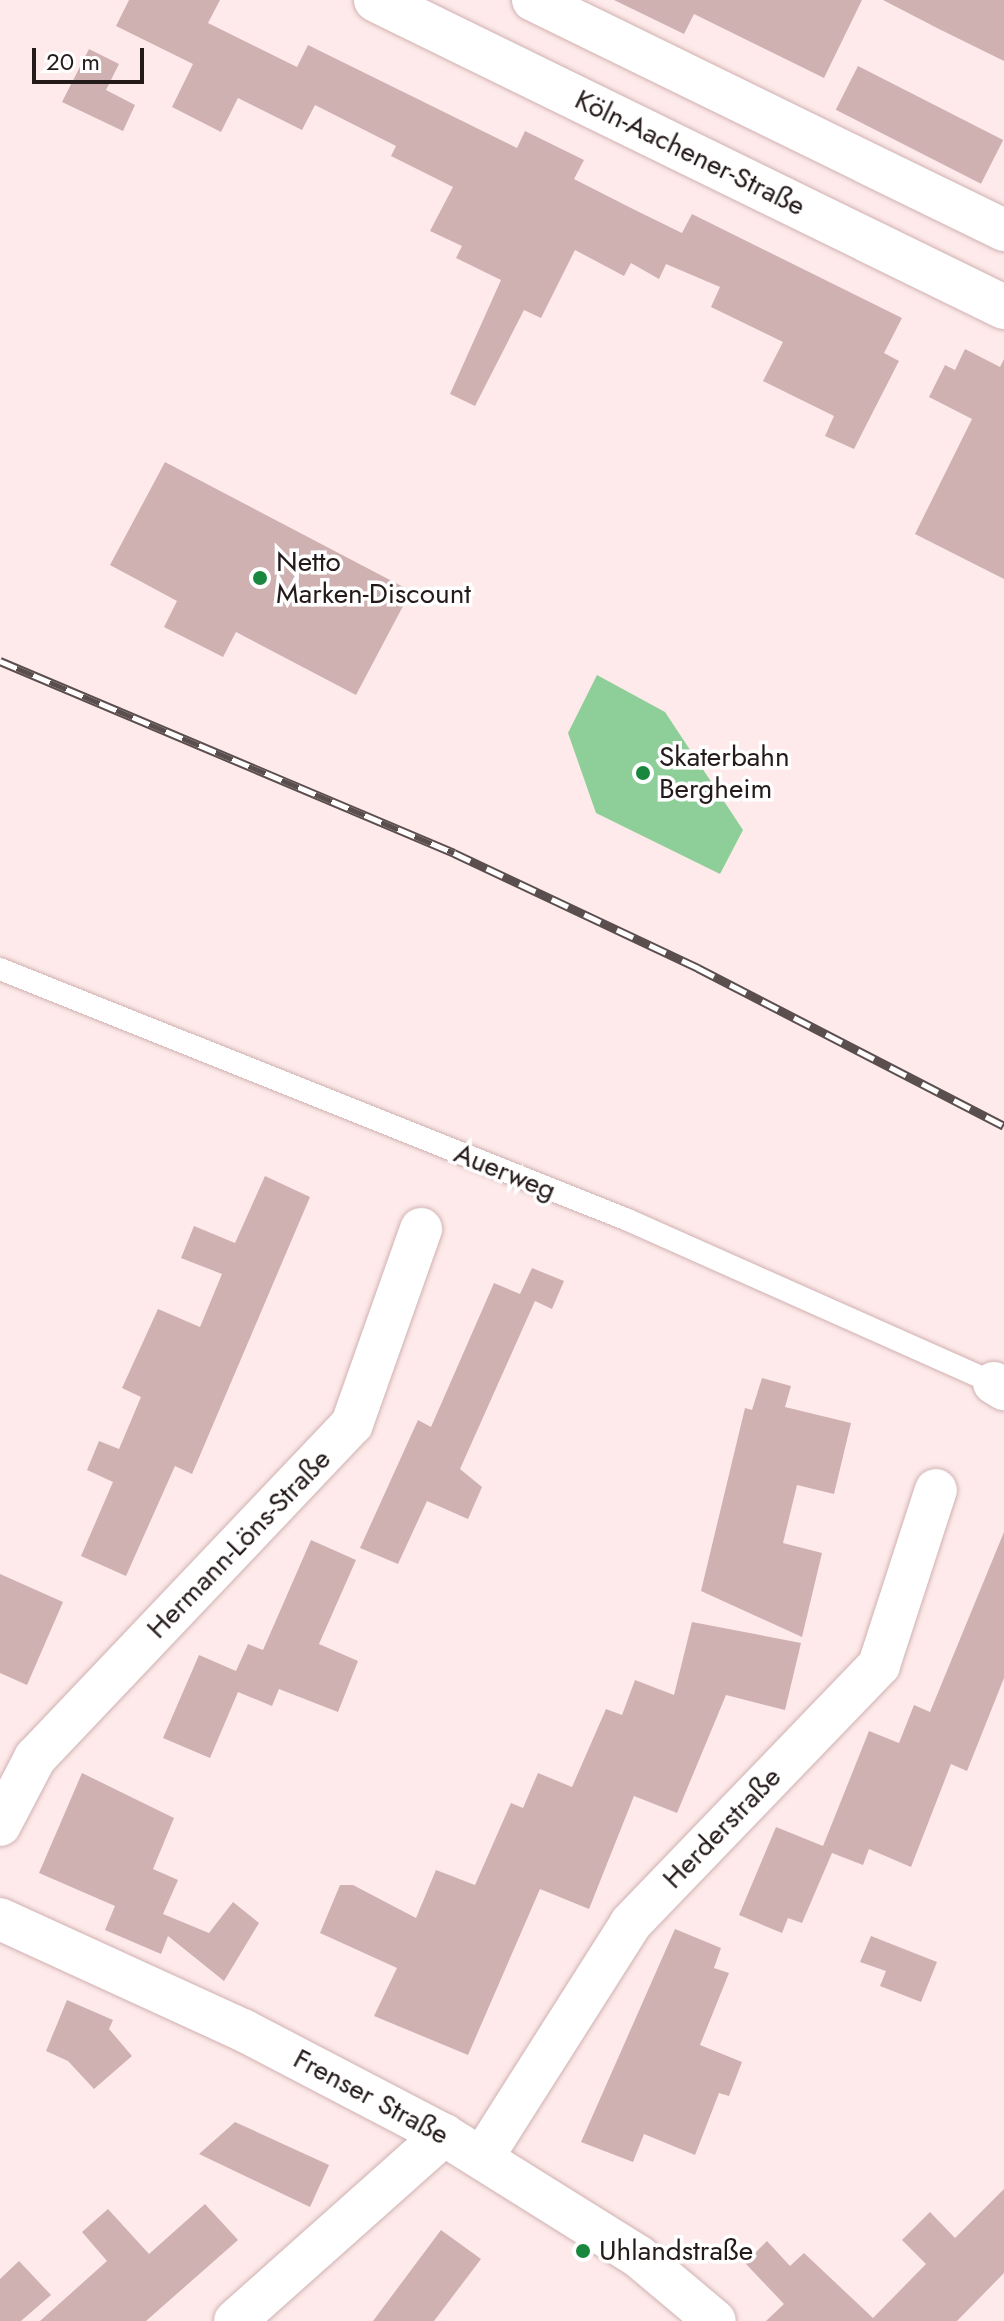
<!DOCTYPE html>
<html>
<head>
<meta charset="utf-8">
<style>
  body { margin:0 }
  #map { position:relative; width:1004px; height:2321px; overflow:hidden; background:#feeaea; font-family:Jost,sans-serif }
  div>[style] { position:absolute }
  [style*='--x'] { left:calc(var(--x)*1px); top:calc(var(--y)*1px); width:calc(var(--w)*1px); rotate:calc(var(--a)*1deg) }
  .green>* { inset:0; background:#8ecf99 }
  .building>* { inset:0; background:#d0b1b2; transform-origin:0 0 }
  .roads { filter:drop-shadow(0 0 2px #d0b1b2) drop-shadow(0 0 2px #d0b1b2) }
  .lane>* { height:22px; margin:-11px; padding:0 11px; transform-origin:11px; border-radius:11px; background:#fff }
  .street>* { height:42px; margin:-21px; padding:0 21px; transform-origin:21px; border-radius:21px; background:#fff }
  .secondary>* { height:44px; margin:-22px; padding:0 22px; transform-origin:22px; border-radius:22px; background:#fff }
  .rail>* { height:9px; margin-top:-4.5px; transform-origin:0; background:repeating-linear-gradient(90deg,#fff 0 18px,#5b4e4e 0 36px); box-sizing:border-box; border-block:2px solid #5b4e4e }
  .dots>* { width:22px; height:22px; translate:-50% -50%; box-sizing:border-box; border:4px solid #fff; border-radius:50% }
  span { translate:-50% -50%; white-space:nowrap; text-align:center; line-height:1.15; -webkit-text-stroke:7px #fff; paint-order:stroke }
  .street-label { font-size:28px; color:#251a1a }
  .poi-label { font-size:28px; color:#251a1a }
  .left { translate:0 -50%; text-align:left }
  .scale { position:absolute; left:32px; top:48px; width:112px; height:36px; box-sizing:border-box; border:4px solid #251a1a; border-top:0; padding-left:10px; font-size:24px; line-height:28px; white-space:nowrap; color:#251a1a; -webkit-text-stroke:6px #fff; paint-order:stroke }
</style>
</head>
<body>
<div id="map">
  <div class="green">
    <div style="clip-path:polygon(597px 675px,665px 712px,743px 830px,720px 874px,596px 813px,568px 733px)"></div>
  </div>
  <div class="building">
    <div style="clip-path:polygon(129px 0,220px 0,208px 23px,297px 67px,308px 45px,517px 148px,525px 131px,584px 160px,574px 179px,635px 210px,682px 233px,692px 214px,902px 318px,884px 353px,899px 361px,854px 449px,825px 436px,834px 416px,763px 381px,783px 342px,711px 307px,720px 287px,666px 264px,659px 279px,631px 263px,624px 276px,575px 250px,541px 318px,524px 310px,475px 406px,450px 394px,501px 280px,456px 258px,462px 246px,430px 231px,453px 187px,391px 156px,396px 146px,315px 105px,302px 130px,238px 98px,221px 132px,172px 107px,193px 64px,116px 26px)"></div>
    <div style="clip-path:polygon(614px 0,862px 0,824px 78px,694px 14px,684px 34px)"></div>
    <div style="clip-path:polygon(883px 0,1004px 0,1004px 61px,939px 29px)"></div>
    <div style="clip-path:polygon(89px 49px,119px 64px,106px 90px,135px 105px,123px 131px,62px 102px)"></div>
    <div style="left:858px;top:66px;width:163px;height:49px;rotate:27deg"></div>
    <div style="clip-path:polygon(965px 349px,1000px 367px,1004px 359px,1004px 579px,915px 534px,972px 419px,929px 397px,945px 365px,955px 370px)"></div>
    <div style="clip-path:polygon(165px 462px,411px 591px,356px 695px,236px 632px,223px 657px,164px 627px,177px 601px,110px 565px)"></div>
    <div style="clip-path:polygon(265px 1176px,310px 1197px,192px 1474px,175px 1466px,126px 1576px,81px 1556px,113px 1482px,87px 1470px,99px 1441px,119px 1449px,141px 1397px,122px 1388px,158px 1309px,200px 1327px,222px 1274px,181px 1258px,194px 1226px,235px 1243px)"></div>
    <div style="clip-path:polygon(532px 1268px,564px 1281px,552px 1309px,535px 1301px,460px 1469px,482px 1487px,468px 1519px,427px 1501px,398px 1564px,360px 1548px,418px 1420px,431px 1427px,494px 1283px,520px 1294px)"></div>
    <div style="clip-path:polygon(762px 1378px,791px 1386px,785px 1407px,851px 1423px,834px 1494px,797px 1485px,783px 1543px,822px 1553px,802px 1637px,701px 1591px,745px 1408px,752px 1410px)"></div>
    <div style="clip-path:polygon(1004px 1532px,1004px 1678px,967px 1771px,951px 1764px,911px 1867px,869px 1849px,863px 1865px,832px 1853px,802px 1923px,788px 1918px,782px 1933px,739px 1915px,776px 1827px,823px 1846px,869px 1731px,899px 1743px,914px 1705px,930px 1712px)"></div>
    <div style="clip-path:polygon(311px 1540px,356px 1560px,319px 1644px,358px 1661px,338px 1712px,279px 1689px,272px 1706px,238px 1692px,210px 1758px,163px 1738px,199px 1655px,236px 1671px,248px 1644px,263px 1650px)"></div>
    <div style="clip-path:polygon(0 1574px,63px 1602px,27px 1685px,0 1673px)"></div>
    <div style="clip-path:polygon(692px 1622px,801px 1643px,785px 1710px,726px 1695px,677px 1813px,634px 1796px,589px 1909px,540px 1889px,468px 2055px,374px 2016px,397px 1968px,320px 1933px,340px 1885px,353px 1885px,416px 1918px,436px 1870px,475px 1885px,511px 1803px,523px 1808px,538px 1773px,572px 1787px,606px 1709px,622px 1715px,635px 1680px,674px 1695px)"></div>
    <div style="clip-path:polygon(82px 1773px,174px 1818px,153px 1869px,178px 1880px,163px 1914px,209px 1933px,233px 1902px,259px 1923px,224px 1981px,168px 1936px,161px 1954px,105px 1930px,115px 1906px,39px 1873px)"></div>
    <div style="clip-path:polygon(675px 1929px,721px 1948px,714px 1968px,729px 1973px,700px 2045px,742px 2062px,729px 2096px,719px 2093px,695px 2155px,644px 2134px,633px 2162px,581px 2142px)"></div>
    <div style="clip-path:polygon(871px 1936px,937px 1962px,921px 2002px,880px 1986px,886px 1971px,860px 1962px)"></div>
    <div style="clip-path:polygon(67px 2000px,113px 2020px,109px 2029px,132px 2056px,94px 2089px,68px 2061px,46px 2051px)"></div>
    <div style="clip-path:polygon(235px 2122px,329px 2165px,310px 2207px,199px 2154px)"></div>
    <div style="clip-path:polygon(1004px 2189px,1004px 2273px,957px 2321px,766px 2321px,784px 2304px,745px 2263px,767px 2241px,790px 2266px,804px 2253px,873px 2318px,926px 2264px,902px 2240px,930px 2212px,955px 2238px)"></div>
    <div style="clip-path:polygon(205px 2204px,238px 2240px,146px 2321px,40px 2321px,107px 2261px,82px 2232px,108px 2209px,149px 2254px)"></div>
    <div style="clip-path:polygon(441px 2230px,481px 2259px,434px 2321px,373px 2321px)"></div>
    <div style="clip-path:polygon(19px 2261px,51px 2295px,21px 2321px,0 2321px,0 2279px)"></div>
  </div>
  <div class="roads">
    <div class="lane">
      <div style="--x:0;--y:969;--w:676;--a:21.79"></div>
      <div style="--x:628;--y:1220;--w:401;--a:24"></div>
    </div>
    <div class="street">
      <div style="--x:533;--y:0;--w:524;--a:26.03"></div>
      <div style="--x:994;--y:1383;--w:12;--a:31"></div>
      <div style="--x:0;--y:1825;--w:76;--a:-62.4"></div>
      <div style="--x:35;--y:1758;--w:460;--a:-46.5"></div>
      <div style="--x:352;--y:1424;--w:207;--a:-70.5"></div>
      <div style="--x:0;--y:1919;--w:267;--a:24.6"></div>
      <div style="--x:243;--y:2030;--w:227;--a:27.6"></div>
      <div style="--x:444;--y:2135;--w:230;--a:32"></div>
      <div style="--x:639;--y:2257;--w:99;--a:40.1"></div>
      <div style="--x:482;--y:2158;--w:278;--a:-57.6"></div>
      <div style="--x:631;--y:1923;--w:358;--a:-46.1"></div>
      <div style="--x:879;--y:1665;--w:184;--a:-72"></div>
      <div style="--x:235;--y:2321;--w:280;--a:-41.7"></div>
    </div>
    <div class="secondary">
      <div style="--x:376;--y:0;--w:699;--a:26.05"></div>
    </div>
  </div>
  <div class="rail">
    <div style="--x:0;--y:661;--w:493;--a:22.9"></div>
    <div style="--x:454;--y:853;--w:270;--a:25.2"></div>
    <div style="--x:698;--y:968;--w:344;--a:27.3"></div>
  </div>
  <div class="dots">
    <div style="left:260px;top:578px;background:#1a873e"></div>
    <div style="left:643px;top:773px;background:#1a873e"></div>
    <div style="left:583px;top:2251px;background:#1a873e"></div>
  </div>
  <div class="street-label">
    <span style="left:690px;top:153px;rotate:26deg">Köln-Aachener-Straße</span>
    <span style="left:505px;top:1172px;rotate:22deg">Auerweg</span>
    <span style="left:239px;top:1544px;rotate:-46deg">Hermann-Löns-Straße</span>
    <span style="left:722px;top:1828px;rotate:-46deg">Herderstraße</span>
    <span style="left:371px;top:2097px;rotate:28deg">Frenser Straße</span>
  </div>
  <div class="poi-label">
    <span class="left" style="left:276px;top:578px">Netto<br>Marken-Discount</span>
    <span class="left" style="left:659px;top:773px">Skaterbahn<br>Bergheim</span>
    <span class="left" style="left:599px;top:2251px">Uhlandstraße</span>
  </div>
  <div class="scale">20 m</div>
</div>
</body>
</html>
